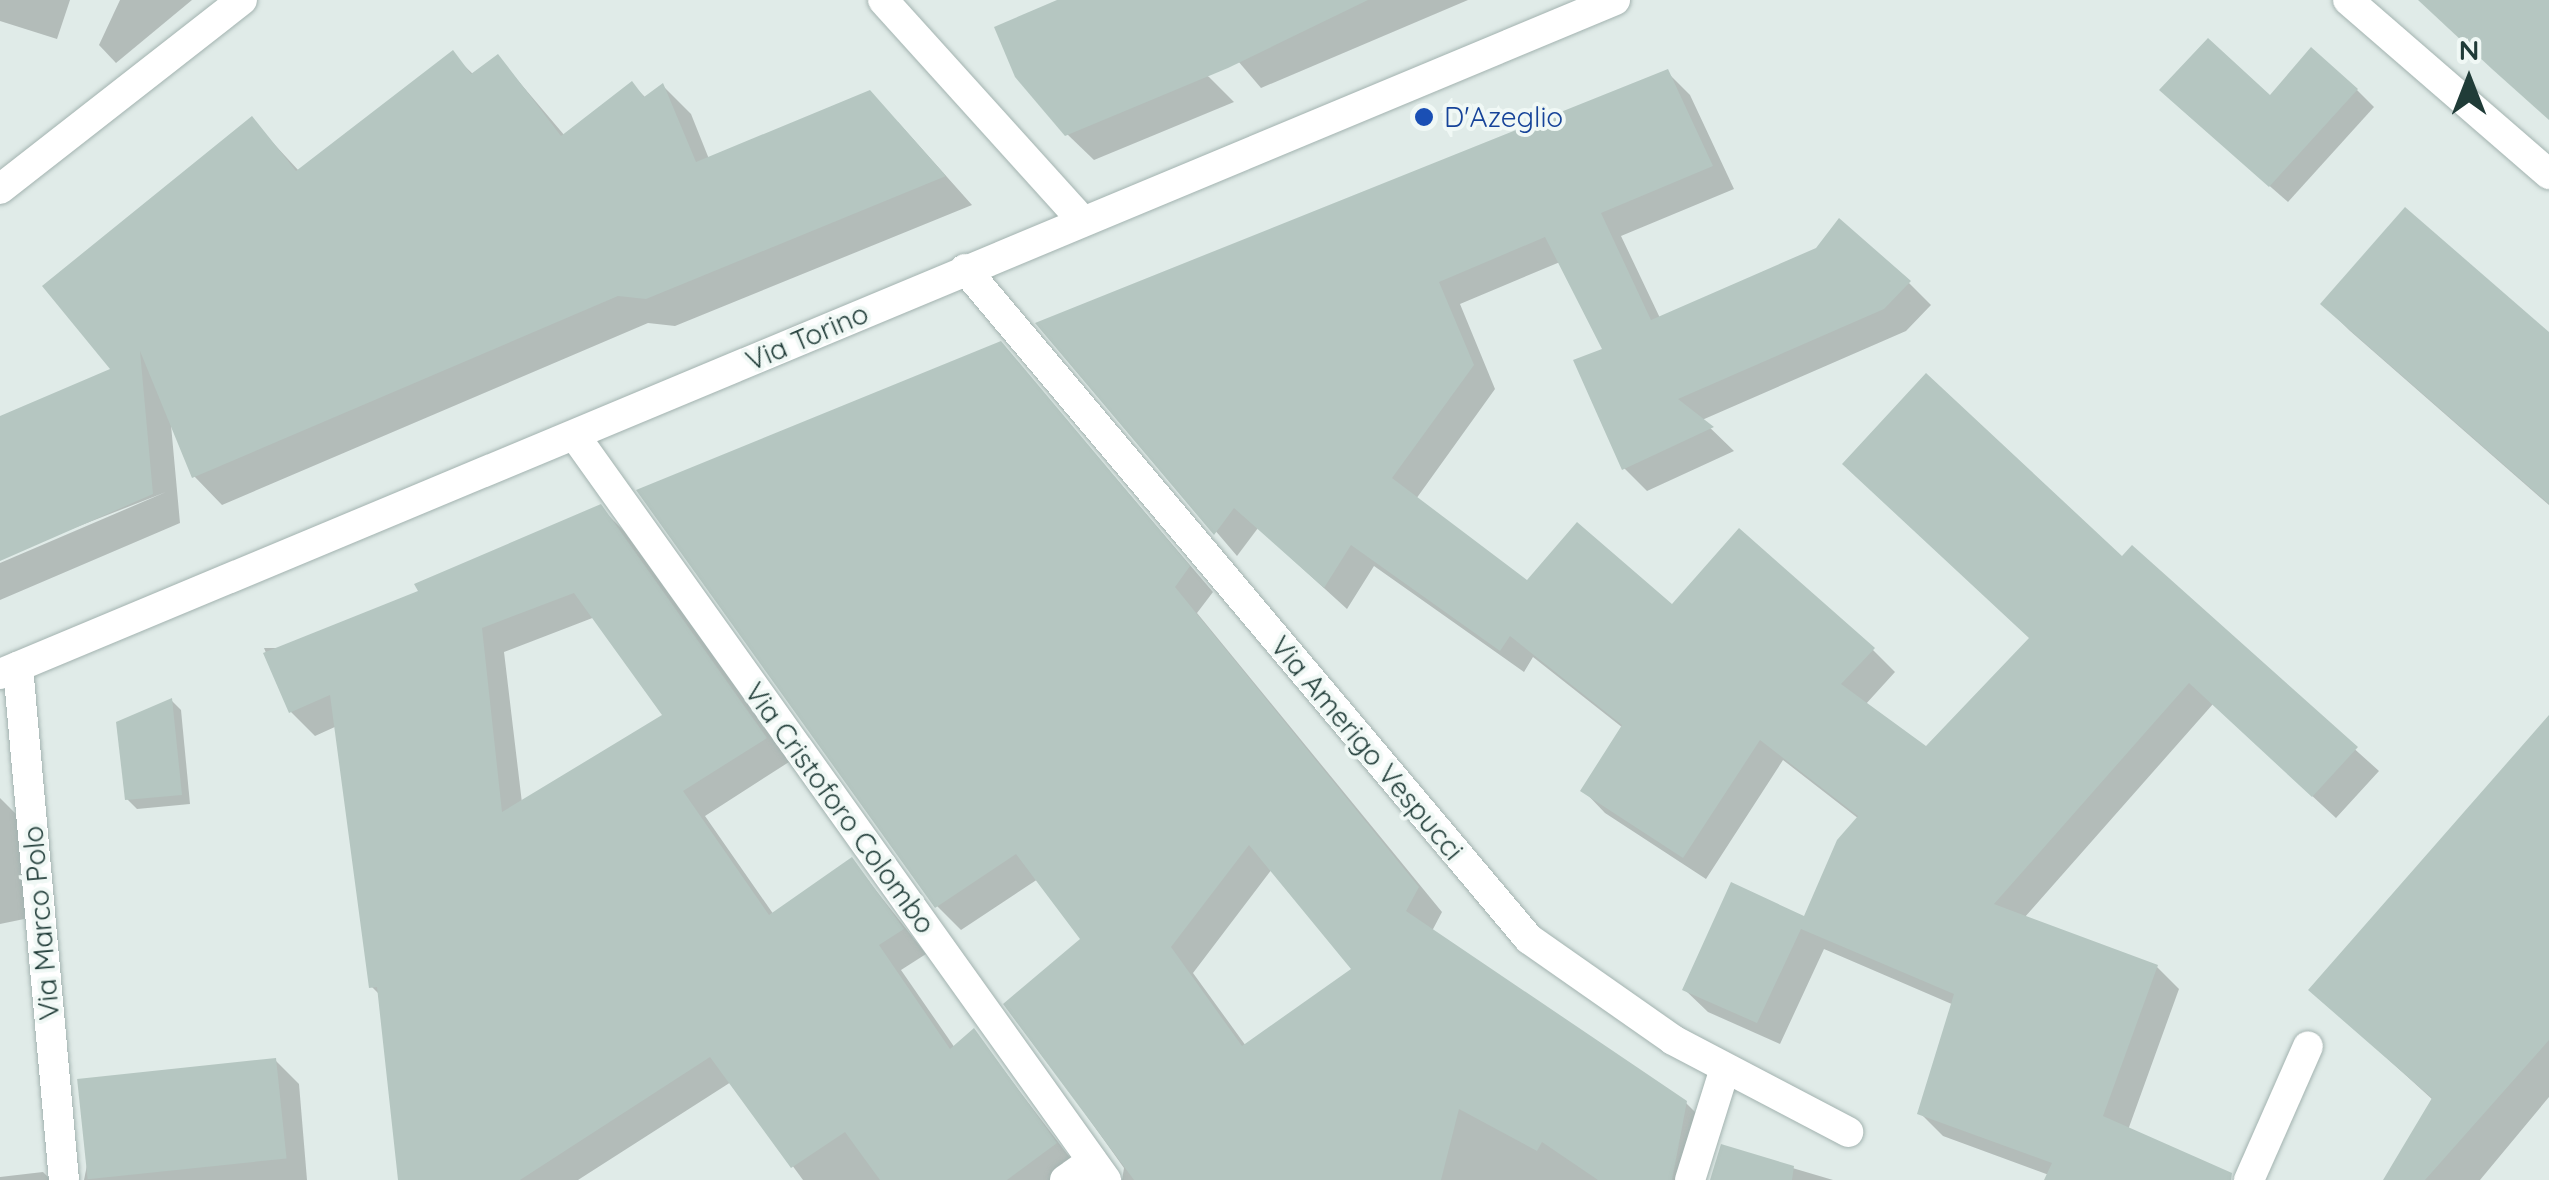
<!DOCTYPE html>
<html>
<head>
<meta charset="utf-8">
<style>
  body { margin:0 }
  #map { position:relative; width:2549px; height:1180px; overflow:hidden; background:#e0ebe8; font-family:Quicksand,sans-serif }
  div>[style] { position:absolute }
  [style*='--x'] { left:calc(var(--x)*1px); top:calc(var(--y)*1px); width:calc(var(--w)*1px); rotate:calc(var(--a)*1deg) }
  .shadow>* { inset:0; background:#0003 }
  .building>* { inset:0; background:#b5c6c1; transform-origin:0 0 }
  .roads { filter:drop-shadow(0 0 2px #a3b3b0) drop-shadow(0 0 2px #a3b3b0) }
  .minor>* { height:30px; margin:-15px; padding:0 15px; transform-origin:15px; border-radius:15px; background:#fff }
  .tertiary>* { height:30px; margin:-15px; padding:0 15px; transform-origin:15px; border-radius:15px; background:#fff }
  .dots>* { width:28px; height:28px; translate:-50% -50%; box-sizing:border-box; border:5px solid #f0f8f5; border-radius:50% }
  span { translate:-50% -50%; white-space:nowrap; text-align:center; line-height:1.15; -webkit-text-stroke:8px #f0f8f5; paint-order:stroke }
  .transit-label { font-size:28px; color:#164399 }
  .left { translate:0 -50%; text-align:left }
  .street-label { font-size:28px; color:#203c38 }
  .north { position:absolute; left:2419px; top:30px; width:100px; height:100px; -webkit-text-stroke:8px #f0f8f5; paint-order:stroke; rotate:0deg; font-size:28px; font-weight:700; line-height:40px; text-align:center; color:#203c38 }
  .north::after { content:''; display:block; margin:auto; width:35px; height:45px; background:#203c38; clip-path:polygon(50% 0,100% 100%,50% 72%,0 100%) }
</style>
</head>
<body>
<div id="map">
  <div class="shadow">
    <div style="clip-path:polygon(0 0,70px 0,57px 39px,0 21px)"></div>
    <div style="clip-path:polygon(120px 0,192px 0,116px 63px,99px 45px)"></div>
    <div style="clip-path:polygon(1064px 0,1096px 0,1209px 77px,1234px 102px,1094px 160px,1067px 134px)"></div>
    <div style="clip-path:polygon(1186px 0,1468px 0,1261px 88px)"></div>
    <div style="clip-path:polygon(452px 54px,474px 75px,498px 57px,565px 136px,632px 84px,646px 98px,663px 86px,691px 114px,709px 159px,898px 122px,972px 205px,675px 326px,648px 323px,222px 505px,194px 476px,171px 425px,180px 523px,0 600px,0 563px,166px 492px,0 557px,0 419px,114px 370px,251px 119px,299px 171px)"></div>
    <div style="clip-path:polygon(1667px 72px,1690px 95px,1734px 189px,1621px 236px,1660px 318px,1909px 283px,1931px 305px,1906px 331px,1702px 420px,1734px 451px,1647px 491px,1624px 468px,1605px 350px,1560px 262px,1460px 304px,1495px 389px,1416px 499px,1527px 583px,1873px 650px,1895px 672px,1865px 705px,1927px 749px,2132px 549px,2379px 771px,2336px 818px,2213px 704px,2024px 918px,2157px 967px,2179px 989px,2128px 1130px,2217px 1180px,2047px 1180px,2049px 1175px,1943px 1136px,1920px 1113px,1954px 1005px,1824px 949px,1780px 1044px,1708px 1012px,1685px 990px,1805px 919px,1859px 819px,1783px 760px,1706px 879px,1605px 813px,1583px 790px,1623px 728px,1533px 657px,1524px 672px,1374px 566px,1347px 609px,1258px 528px,1237px 556px,1039px 324px)"></div>
    <div style="clip-path:polygon(2357px 90px,2374px 107px,2288px 202px,2179px 107px)"></div>
    <div style="clip-path:polygon(2323px 304px,2549px 335px,2549px 505px,2349px 330px)"></div>
    <div style="clip-path:polygon(evenodd,1001px 344px,1213px 592px,1197px 613px,1442px 912px,1432px 931px,1686px 1103px,1710px 1127px,1699px 1180px,1122px 1180px,1124px 1168px,1007px 1004px,1083px 939px,1038px 879px,961px 930px,937px 906px,1001px 344px,1272px 869px,1355px 970px,1246px 1046px,1193px 973px,1272px 869px)"></div>
    <div style="clip-path:polygon(evenodd,600px 507px,624px 531px,789px 762px,705px 816px,774px 915px,852px 860px,926px 954px,901px 970px,955px 1048px,974px 1031px,1087px 1180px,803px 1180px,731px 1082px,578px 1180px,400px 1180px,381px 996px,372px 987px,337px 726px,315px 736px,291px 712px,264px 648px,282px 648px,421px 592px,600px 507px,595px 617px,666px 715px,522px 803px,504px 652px,595px 617px)"></div>
    <div style="clip-path:polygon(172px 701px,181px 710px,190px 804px,137px 809px,127px 799px)"></div>
    <div style="clip-path:polygon(2549px 721px,2549px 1097px,2480px 1180px,2386px 1180px,2433px 1100px,2312px 990px)"></div>
    <div style="clip-path:polygon(0 798px,18px 816px,29px 918px,0 924px)"></div>
    <div style="clip-path:polygon(275px 1060px,299px 1084px,307px 1180px,84px 1180px,87px 1165px)"></div>
    <div style="clip-path:polygon(1722px 1147px,1833px 1180px,1711px 1180px)"></div>
    <div style="clip-path:polygon(43px 1172px,51px 1180px,0 1180px,0 1177px)"></div>
  </div>
  <div class="building">
    <div style="clip-path:polygon(1057px 0,1368px 0,1228px 68px,1065px 136px,1015px 77px,994px 27px)"></div>
    <div style="clip-path:polygon(2418px 0,2549px 0,2549px 120px,2492px 69px)"></div>
    <div style="clip-path:polygon(2208px 38px,2270px 95px,2311px 47px,2358px 89px,2269px 187px,2159px 90px)"></div>
    <div style="clip-path:polygon(453px 50px,471px 74px,498px 54px,561px 136px,632px 81px,644px 97px,663px 83px,696px 162px,870px 90px,946px 176px,646px 299px,618px 296px,192px 478px,140px 351px,153px 494px,0 561px,0 416px,110px 369px,42px 286px,252px 116px,296px 171px)"></div>
    <div style="clip-path:polygon(1668px 69px,1713px 166px,1601px 213px,1651px 320px,1816px 248px,1839px 218px,1911px 281px,1884px 309px,1678px 399px,1714px 427px,1622px 470px,1573px 360px,1602px 349px,1545px 237px,1439px 282px,1474px 365px,1392px 478px,1527px 580px,1577px 522px,1672px 604px,1739px 528px,1875px 648px,1841px 684px,1926px 746px,2029px 638px,1842px 464px,1926px 373px,2122px 556px,2132px 545px,2358px 747px,2312px 797px,2189px 683px,1994px 904px,2158px 965px,2103px 1116px,2232px 1173px,2231px 1180px,2044px 1180px,2052px 1163px,1917px 1114px,1954px 994px,1801px 929px,1757px 1023px,1682px 990px,1731px 882px,1804px 916px,1837px 840px,1858px 816px,1760px 740px,1683px 858px,1580px 791px,1622px 725px,1510px 636px,1500px 651px,1351px 545px,1324px 588px,1234px 508px,1214px 535px,1035px 323px)"></div>
    <div style="clip-path:polygon(2405px 207px,2549px 332px,2549px 504px,2320px 304px)"></div>
    <div style="clip-path:polygon(evenodd,1001px 341px,1190px 566px,1175px 587px,1419px 887px,1406px 911px,1687px 1101px,1672px 1180px,1598px 1180px,1542px 1142px,1537px 1151px,1459px 1109px,1441px 1180px,1134px 1180px,1003px 1004px,1080px 939px,1016px 854px,935px 908px,636px 490px,1001px 341px,1249px 845px,1351px 969px,1242px 1046px,1171px 947px,1249px 845px)"></div>
    <div style="clip-path:polygon(evenodd,601px 504px,767px 738px,683px 791px,769px 915px,852px 857px,904px 929px,879px 945px,950px 1049px,974px 1028px,1057px 1143px,1007px 1180px,880px 1180px,845px 1132px,791px 1168px,710px 1057px,520px 1180px,398px 1180px,377px 987px,369px 988px,330px 695px,289px 713px,263px 653px,418px 591px,414px 584px,601px 504px,574px 593px,662px 715px,502px 812px,482px 628px,574px 593px)"></div>
    <div style="clip-path:polygon(172px 698px,182px 795px,125px 800px,116px 722px)"></div>
    <div style="clip-path:polygon(2549px 715px,2549px 1040px,2425px 1180px,2383px 1180px,2432px 1098px,2308px 990px)"></div>
    <div style="left:276px;top:1058px;width:101px;height:200px;rotate:84deg"></div>
    <div style="clip-path:polygon(1721px 1144px,1794px 1166px,1792px 1180px,1710px 1180px)"></div>
  </div>
  <div class="roads">
    <div class="minor">
      <div style="--x:883;--y:0;--w:295;--a:47.9"></div>
      <div style="--x:2348;--y:0;--w:266;--a:40.9"></div>
      <div style="--x:965;--y:269;--w:876;--a:49.91"></div>
      <div style="--x:1529;--y:939;--w:176;--a:35"></div>
      <div style="--x:1673;--y:1040;--w:198;--a:27.7"></div>
      <div style="--x:575;--y:436;--w:914;--a:54.48"></div>
      <div style="--x:18;--y:667;--w:515;--a:84.88"></div>
      <div style="--x:1065;--y:1180;--w:33;--a:-35"></div>
      <div style="--x:1690;--y:1180;--w:117;--a:-72.6"></div>
      <div style="--x:2249;--y:1180;--w:146;--a:-66.2"></div>
    </div>
    <div class="tertiary">
      <div style="--x:0;--y:189;--w:307;--a:-38"></div>
      <div style="--x:0;--y:674;--w:1750;--a:-22.65"></div>
    </div>
  </div>
  <div class="dots">
    <div style="left:1424px;top:117px;background:#1a4fb4"></div>
  </div>
  <div class="transit-label">
    <span class="left" style="left:1444px;top:117px">D'Azeglio</span>
  </div>
  <div class="street-label">
    <span style="left:807px;top:337px;rotate:-23deg">Via Torino</span>
    <span style="left:1367px;top:748px;rotate:50deg">Via Amerigo Vespucci</span>
    <span style="left:840px;top:808px;rotate:54deg">Via Cristoforo Colombo</span>
    <span style="left:41px;top:923px;rotate:-95deg">Via Marco Polo</span>
  </div>
  <div class="north">N</div>
</div>
</body>
</html>
